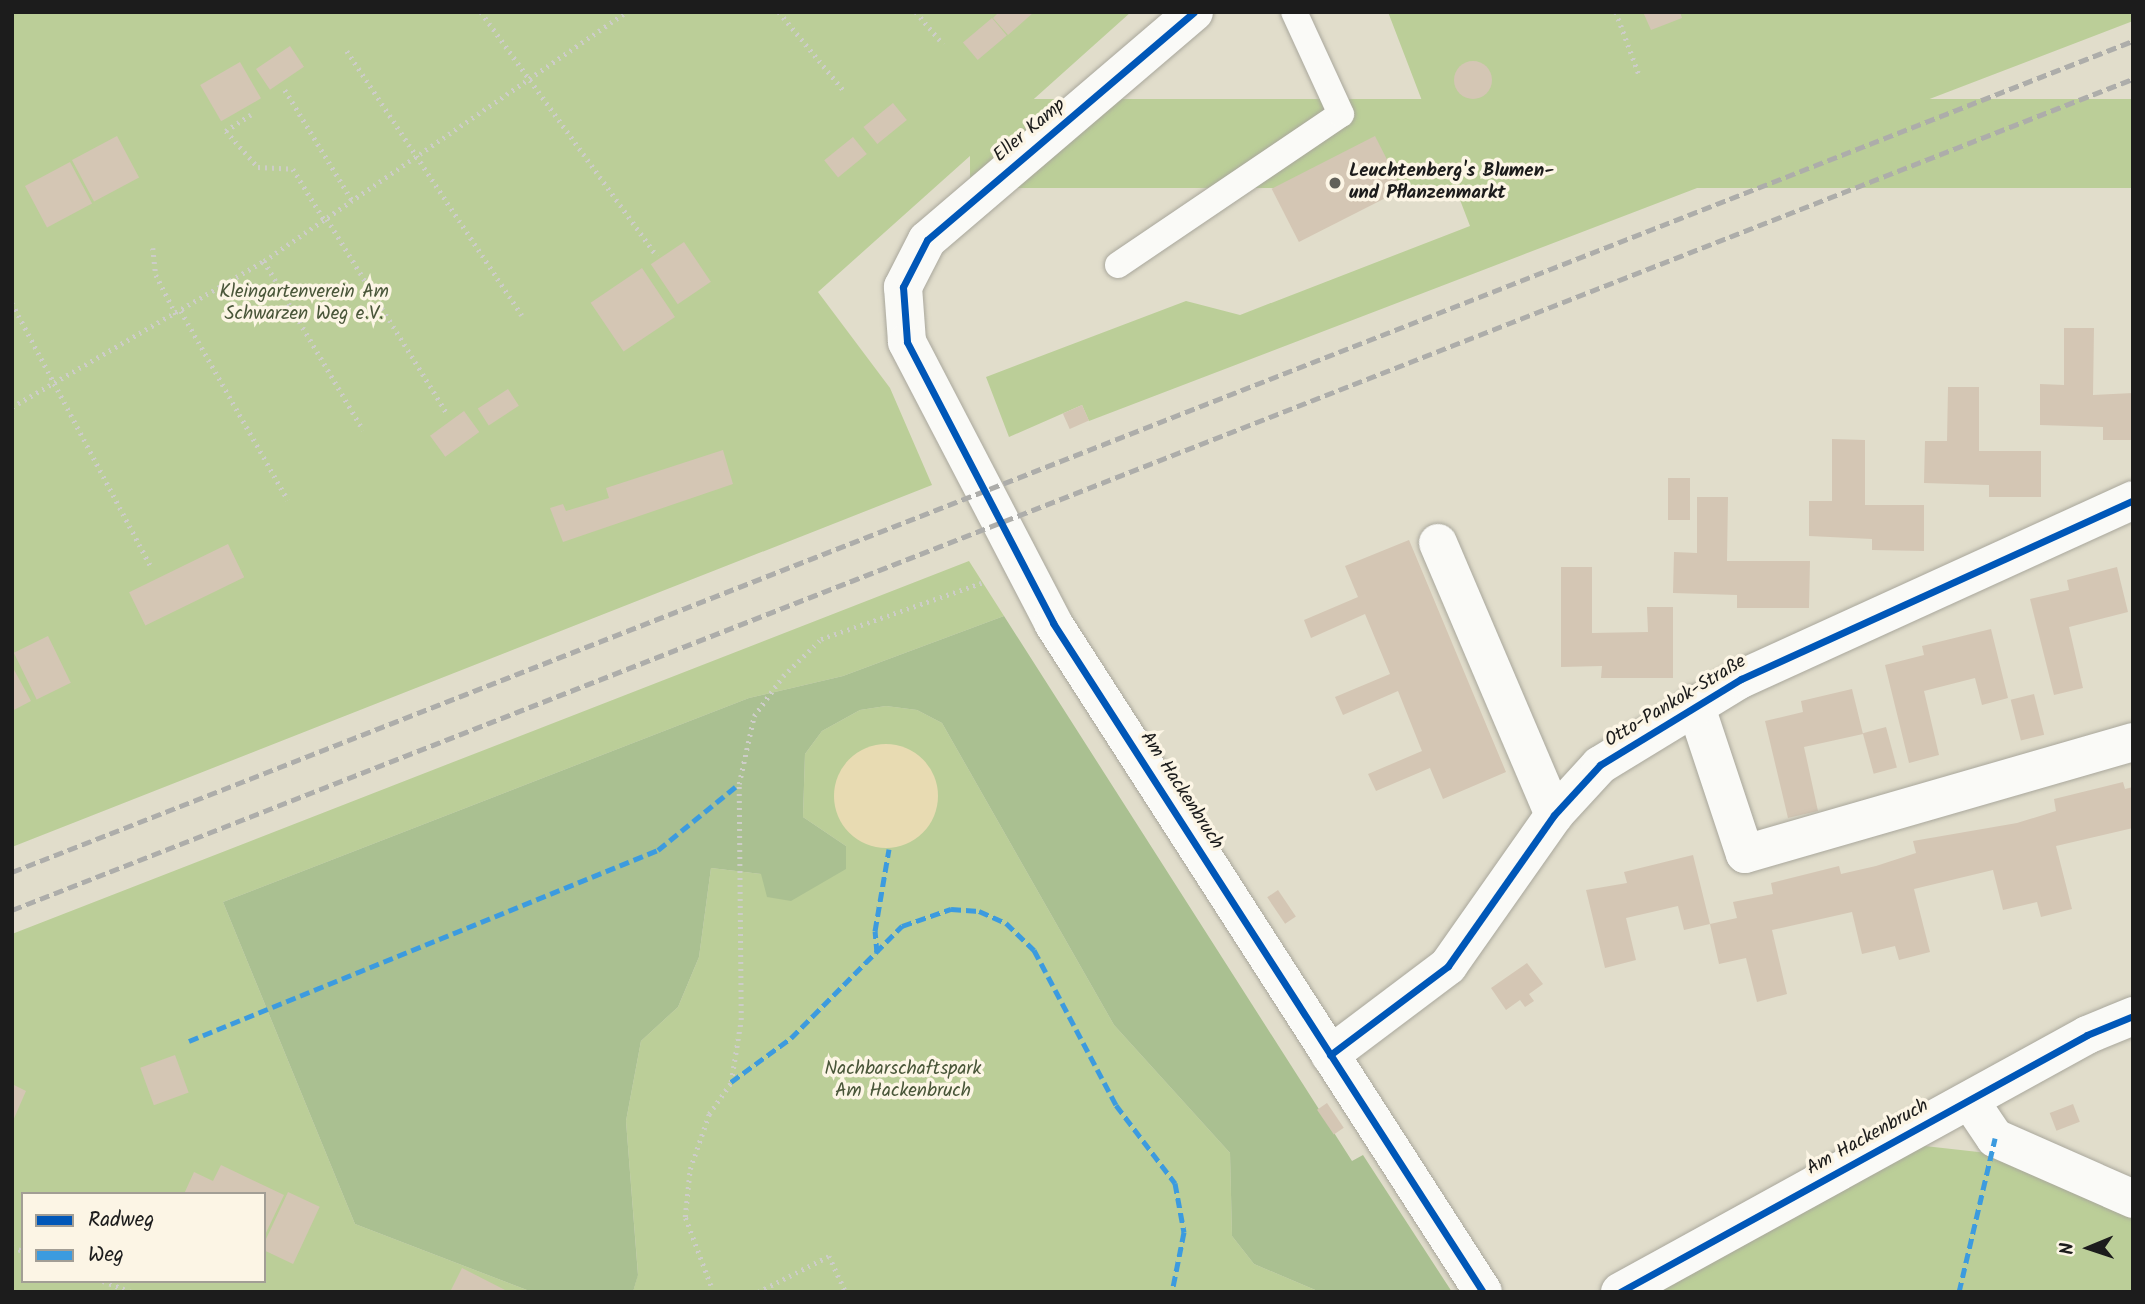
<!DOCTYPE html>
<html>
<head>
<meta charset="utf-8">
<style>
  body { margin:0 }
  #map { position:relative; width:2145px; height:1304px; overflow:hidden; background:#e1ddcb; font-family:Kalam,sans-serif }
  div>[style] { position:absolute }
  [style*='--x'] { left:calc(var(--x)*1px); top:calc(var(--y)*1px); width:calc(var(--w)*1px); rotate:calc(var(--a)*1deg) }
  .green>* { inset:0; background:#bbce98; transform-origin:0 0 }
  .forest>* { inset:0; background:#aac091 }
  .sand>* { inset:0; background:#e8dbb2 }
  .round { border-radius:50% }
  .building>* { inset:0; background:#d4c6b4; transform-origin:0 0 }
  .path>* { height:4.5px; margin-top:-2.25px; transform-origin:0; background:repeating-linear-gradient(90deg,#cdcdc8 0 2px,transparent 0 7px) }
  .roads { filter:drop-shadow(0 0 2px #a9a79c) drop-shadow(0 0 2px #a9a79c) }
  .service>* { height:26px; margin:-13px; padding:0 13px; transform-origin:13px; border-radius:13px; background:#fafaf7 }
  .minor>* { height:38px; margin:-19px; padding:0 19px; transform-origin:19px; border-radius:19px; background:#fafaf7 }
  .tertiary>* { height:38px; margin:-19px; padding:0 19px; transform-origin:19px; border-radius:19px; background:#fafaf7 }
  .rail>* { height:5px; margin-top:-2.5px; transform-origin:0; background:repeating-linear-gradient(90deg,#adadaa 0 10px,transparent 0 15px) }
  .quiet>* { height:5px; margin-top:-2.5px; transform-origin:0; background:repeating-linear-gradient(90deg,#3c9bdf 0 10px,transparent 0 15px) }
  .cycleway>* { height:7px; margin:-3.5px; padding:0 3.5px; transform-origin:3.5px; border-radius:3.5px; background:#0057b8 }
  .dots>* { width:19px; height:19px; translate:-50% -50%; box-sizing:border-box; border:4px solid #fcf5e5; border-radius:50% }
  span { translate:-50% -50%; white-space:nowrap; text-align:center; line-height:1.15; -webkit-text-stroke:7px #fcf5e5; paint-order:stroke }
  .street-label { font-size:19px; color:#1c1c1c }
  .poi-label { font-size:19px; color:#1c1c1c; font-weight:700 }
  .left { translate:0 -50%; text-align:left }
  .park-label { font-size:19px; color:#495639 }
  .frame { position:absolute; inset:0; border:14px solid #1c1c1c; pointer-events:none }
  .legend { position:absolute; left:21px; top:1192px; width:245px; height:91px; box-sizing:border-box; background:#fcf5e5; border:2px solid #a29e95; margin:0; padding:9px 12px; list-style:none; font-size:21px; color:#1c1c1c }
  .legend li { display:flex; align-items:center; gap:14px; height:35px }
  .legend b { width:35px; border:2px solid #a29e95 }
  .north { position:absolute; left:2054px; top:1213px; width:70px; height:70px; -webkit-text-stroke:5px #fcf5e5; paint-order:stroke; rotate:268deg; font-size:19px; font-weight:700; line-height:28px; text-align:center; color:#1c1c1c }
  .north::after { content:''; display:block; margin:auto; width:24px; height:32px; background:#1c1c1c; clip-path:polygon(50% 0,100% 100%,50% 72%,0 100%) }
</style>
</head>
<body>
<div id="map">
  <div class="green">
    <div style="clip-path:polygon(12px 12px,1131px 12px,818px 292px,890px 388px,932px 485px,12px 847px)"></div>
    <div style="clip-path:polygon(1388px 12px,2133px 12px,2133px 21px,1089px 421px,1082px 405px,1009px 437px,986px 377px,1186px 301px,1240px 315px,1470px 226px)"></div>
    <div style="left:2133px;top:99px;width:89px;height:1163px;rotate:90deg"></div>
    <div style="clip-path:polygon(evenodd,969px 561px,1004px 616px,843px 676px,749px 698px,223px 902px,355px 1224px,532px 1292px,12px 1292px,12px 934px,969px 561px,23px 1194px,264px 1194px,264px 1281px,23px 1281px,23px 1194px)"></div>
    <div style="clip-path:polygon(886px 706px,917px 710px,942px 723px,1114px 1025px,1230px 1153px,1232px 1236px,1254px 1264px,1320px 1292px,633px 1292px,638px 1274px,626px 1121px,641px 1041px,678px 1007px,699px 957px,711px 868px,761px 874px,846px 846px,803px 817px,805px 754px,822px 731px,860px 710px)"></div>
    <div style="clip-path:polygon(1907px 1144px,2014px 1156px,2133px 1201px,2133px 1292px,1630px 1292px)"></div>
  </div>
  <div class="forest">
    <div style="clip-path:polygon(1004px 616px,1352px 1161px,1363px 1155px,1452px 1292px,1320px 1292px,1254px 1264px,1232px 1236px,1230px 1153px,1114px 1025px,942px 723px,917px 710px,886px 706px,860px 710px,822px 731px,805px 754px,803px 817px,846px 846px,846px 869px,791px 901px,767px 897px,761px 874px,711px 868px,699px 957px,678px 1007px,641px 1041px,626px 1121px,638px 1275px,633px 1292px,532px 1292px,355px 1224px,223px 902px,749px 698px,843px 676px)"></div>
  </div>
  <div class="sand">
    <div class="round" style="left:834px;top:744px;width:104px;height:104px"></div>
  </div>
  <div class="building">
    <div style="clip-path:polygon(999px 12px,1034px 12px,1008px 35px,993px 18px)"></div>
    <div style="clip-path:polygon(1643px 12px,1680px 12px,1682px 18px,1651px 30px)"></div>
    <div style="left:992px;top:18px;width:23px;height:38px;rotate:50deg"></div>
    <div style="left:290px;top:46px;width:25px;height:41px;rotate:56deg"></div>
    <div class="round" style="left:1454px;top:61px;width:38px;height:38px"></div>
    <div style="left:240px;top:62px;width:42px;height:46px;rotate:60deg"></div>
    <div style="left:893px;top:103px;width:22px;height:38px;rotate:51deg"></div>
    <div style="left:117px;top:136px;width:47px;height:51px;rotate:62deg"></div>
    <div style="left:1375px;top:136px;width:60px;height:116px;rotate:63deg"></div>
    <div style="left:853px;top:137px;width:22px;height:37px;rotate:51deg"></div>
    <div style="left:70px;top:162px;width:47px;height:51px;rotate:62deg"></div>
    <div style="left:684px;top:242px;width:48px;height:40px;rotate:56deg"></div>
    <div style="left:642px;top:268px;width:59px;height:62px;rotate:56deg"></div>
    <div style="clip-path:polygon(2064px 328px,2094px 328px,2093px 395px,2133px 393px,2133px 440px,2103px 440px,2103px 427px,2040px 425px,2040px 384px,2064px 385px)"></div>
    <div style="clip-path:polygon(1948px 387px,1979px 387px,1979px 451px,2041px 451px,2041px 497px,1989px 497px,1989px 485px,1924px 483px,1925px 441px,1947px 441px)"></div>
    <div style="left:508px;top:389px;width:20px;height:36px;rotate:57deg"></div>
    <div style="left:1082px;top:405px;width:17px;height:21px;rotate:66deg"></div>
    <div style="left:464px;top:411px;width:26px;height:42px;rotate:54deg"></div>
    <div style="clip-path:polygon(1832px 439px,1865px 440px,1865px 505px,1924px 505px,1924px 551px,1872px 550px,1872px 539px,1809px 536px,1809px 501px,1832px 501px)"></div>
    <div style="clip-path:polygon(723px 450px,733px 484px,563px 542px,550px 508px,563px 504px,566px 511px,609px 498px,606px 488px)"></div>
    <div style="left:1668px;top:478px;width:22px;height:42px"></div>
    <div style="clip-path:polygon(1697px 497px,1728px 497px,1727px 561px,1810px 561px,1809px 608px,1737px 608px,1737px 595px,1673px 593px,1674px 552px,1697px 553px)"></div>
    <div style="clip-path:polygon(1409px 540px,1506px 772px,1443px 799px,1430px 768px,1376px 791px,1368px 774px,1422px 751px,1398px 691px,1343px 715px,1335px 697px,1390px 674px,1365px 614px,1311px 638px,1304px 620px,1358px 597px,1345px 566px)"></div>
    <div style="left:228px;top:544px;width:37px;height:110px;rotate:64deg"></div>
    <div style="clip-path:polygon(1561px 567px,1592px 567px,1592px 633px,1648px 632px,1647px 607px,1673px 607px,1673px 678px,1601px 678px,1602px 666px,1561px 667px)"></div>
    <div style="clip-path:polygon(2117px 567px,2128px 612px,2069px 627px,2083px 688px,2054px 695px,2030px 599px,2069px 590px,2067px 580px)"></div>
    <div style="clip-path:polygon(1991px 629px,2008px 698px,1982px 705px,1975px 678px,1924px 691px,1939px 755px,1909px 763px,1885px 665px,1924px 655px,1922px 646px)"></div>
    <div style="left:48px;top:636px;width:52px;height:38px;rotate:64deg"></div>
    <div style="clip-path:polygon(12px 666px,31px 701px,12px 711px)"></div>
    <div style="clip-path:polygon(1852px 689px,1863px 734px,1804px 747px,1818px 811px,1788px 818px,1765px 721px,1803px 712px,1801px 701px)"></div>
    <div style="left:2034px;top:694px;width:42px;height:24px;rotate:76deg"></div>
    <div style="left:1886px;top:727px;width:42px;height:24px;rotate:75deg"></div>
    <div style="clip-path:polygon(2123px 782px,2125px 789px,2133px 787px,2133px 828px,2056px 846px,2072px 909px,2041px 917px,2037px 902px,2003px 910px,1993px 870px,1914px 889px,1930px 952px,1899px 960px,1895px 946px,1862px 954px,1852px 912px,1772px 930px,1787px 994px,1757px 1002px,1746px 958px,1719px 964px,1710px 924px,1737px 918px,1733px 902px,1773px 894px,1771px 883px,1839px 866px,1841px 874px,1876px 866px,1916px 853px,1913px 841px,2017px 823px,2056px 811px,2054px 799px)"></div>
    <div style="clip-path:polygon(1693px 855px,1710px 924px,1684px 930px,1678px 906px,1626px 918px,1636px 960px,1605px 968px,1586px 890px,1627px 883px,1624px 872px)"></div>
    <div style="left:1278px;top:890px;width:32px;height:13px;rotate:56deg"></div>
    <div style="clip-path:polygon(1527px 963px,1543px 984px,1529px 994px,1534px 1001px,1525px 1007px,1520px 1000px,1506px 1010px,1491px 988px)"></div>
    <div style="left:175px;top:1055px;width:40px;height:37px;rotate:70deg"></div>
    <div style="clip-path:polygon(12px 1084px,26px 1091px,12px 1123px)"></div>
    <div style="left:1327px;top:1103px;width:30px;height:12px;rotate:56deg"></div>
    <div style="left:2073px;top:1104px;width:19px;height:25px;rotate:69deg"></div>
    <div style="clip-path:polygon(221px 1165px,284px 1195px,264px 1237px,264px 1194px,184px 1194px,194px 1172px,213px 1181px)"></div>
    <div style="left:288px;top:1192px;width:35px;height:63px;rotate:25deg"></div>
    <div style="clip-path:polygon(462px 1268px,509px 1292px,450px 1292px)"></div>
  </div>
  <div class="path">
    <div style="--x:481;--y:12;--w:301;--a:54.2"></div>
    <div style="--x:779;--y:12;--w:104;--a:50.5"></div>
    <div style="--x:916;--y:12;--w:42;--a:49.8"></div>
    <div style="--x:1616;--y:12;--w:69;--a:69.7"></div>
    <div style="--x:347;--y:51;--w:317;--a:56.5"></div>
    <div style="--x:285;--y:90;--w:131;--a:58.7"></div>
    <div style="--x:251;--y:115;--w:30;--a:147"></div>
    <div style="--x:226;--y:131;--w:48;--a:48.4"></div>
    <div style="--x:258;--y:167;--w:35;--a:3"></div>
    <div style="--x:293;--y:169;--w:61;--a:58.4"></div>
    <div style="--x:327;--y:219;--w:227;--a:58.3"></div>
    <div style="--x:153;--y:248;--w:27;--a:84"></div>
    <div style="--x:156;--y:275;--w:44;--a:62.9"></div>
    <div style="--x:264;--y:261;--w:196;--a:59.6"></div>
    <div style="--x:12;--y:303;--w:298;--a:62.2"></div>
    <div style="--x:181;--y:311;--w:217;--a:60.5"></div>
    <div style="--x:12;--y:407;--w:291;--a:-30.1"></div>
    <div style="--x:264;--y:261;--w:439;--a:-34.5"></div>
    <div style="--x:12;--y:1247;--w:12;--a:20"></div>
    <div style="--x:103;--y:1281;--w:30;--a:21"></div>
    <div style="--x:713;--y:1292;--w:80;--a:-110.5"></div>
    <div style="--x:685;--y:1217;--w:48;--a:-84.1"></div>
    <div style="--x:690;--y:1169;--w:58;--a:-70.9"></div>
    <div style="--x:709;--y:1114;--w:39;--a:-55"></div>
    <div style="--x:731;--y:1082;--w:63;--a:-80.8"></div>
    <div style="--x:741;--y:1020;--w:236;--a:-90.5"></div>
    <div style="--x:739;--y:784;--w:70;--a:-77.6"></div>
    <div style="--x:754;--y:716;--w:49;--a:-54.1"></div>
    <div style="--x:783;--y:676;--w:53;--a:-44.2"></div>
    <div style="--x:821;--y:639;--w:170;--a:-19.3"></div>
    <div style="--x:758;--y:1292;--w:80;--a:-26.9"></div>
    <div style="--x:829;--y:1256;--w:40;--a:65"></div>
  </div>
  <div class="roads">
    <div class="service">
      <div style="--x:1118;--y:265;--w:269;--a:-34.1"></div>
      <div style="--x:1341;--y:114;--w:112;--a:-114.7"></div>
    </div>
    <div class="minor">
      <div style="--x:1438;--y:543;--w:296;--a:66.9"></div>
      <div style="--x:1695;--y:704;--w:158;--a:71.6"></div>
      <div style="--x:1745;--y:854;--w:404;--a:-16.1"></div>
      <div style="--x:1330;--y:1055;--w:148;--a:-37"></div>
      <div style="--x:1448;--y:966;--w:184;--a:-54.9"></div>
      <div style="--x:1554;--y:815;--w:68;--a:-47.4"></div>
      <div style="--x:1600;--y:765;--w:165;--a:-31.4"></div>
      <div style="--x:1741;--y:679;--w:431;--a:-24.5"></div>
      <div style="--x:1970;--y:1101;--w:45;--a:56"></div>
      <div style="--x:1995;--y:1138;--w:151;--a:23.8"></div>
      <div style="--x:1620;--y:1292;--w:533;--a:-28.82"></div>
      <div style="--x:2087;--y:1035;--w:50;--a:-22.4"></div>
    </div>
    <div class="tertiary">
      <div style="--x:1194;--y:12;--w:351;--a:139.5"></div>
      <div style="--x:927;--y:240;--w:53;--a:117.1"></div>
      <div style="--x:903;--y:287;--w:55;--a:85.8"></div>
      <div style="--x:907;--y:342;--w:317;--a:62.5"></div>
      <div style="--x:1053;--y:623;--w:795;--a:57.27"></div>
    </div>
  </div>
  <div class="rail">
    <div style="--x:12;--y:872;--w:2278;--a:-21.4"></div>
    <div style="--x:12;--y:910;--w:2278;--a:-21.4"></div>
  </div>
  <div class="quiet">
    <div style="--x:877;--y:953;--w:22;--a:-95"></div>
    <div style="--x:875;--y:931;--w:83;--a:-80.3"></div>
    <div style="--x:189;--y:1041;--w:506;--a:-22.16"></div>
    <div style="--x:658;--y:850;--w:104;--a:-39.2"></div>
    <div style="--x:731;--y:1082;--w:74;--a:-36.3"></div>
    <div style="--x:791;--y:1038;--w:158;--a:-45.3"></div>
    <div style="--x:902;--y:926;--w:52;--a:-19.1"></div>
    <div style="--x:951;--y:909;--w:28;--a:4"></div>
    <div style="--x:979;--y:911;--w:30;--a:24"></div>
    <div style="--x:1006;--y:923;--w:39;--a:44"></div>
    <div style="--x:1034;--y:950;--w:175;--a:62.1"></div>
    <div style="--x:1116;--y:1105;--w:98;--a:52.9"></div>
    <div style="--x:1175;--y:1183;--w:50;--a:79.6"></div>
    <div style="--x:1184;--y:1232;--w:61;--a:101.3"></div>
    <div style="--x:1959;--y:1292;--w:158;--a:-76.8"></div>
  </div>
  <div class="cycleway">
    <div style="--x:1194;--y:12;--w:351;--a:139.5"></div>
    <div style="--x:927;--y:240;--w:53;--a:117.1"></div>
    <div style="--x:903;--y:287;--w:55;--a:85.8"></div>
    <div style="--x:907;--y:342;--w:317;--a:62.5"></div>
    <div style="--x:1053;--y:623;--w:795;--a:57.27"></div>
    <div style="--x:1330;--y:1055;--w:148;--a:-37"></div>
    <div style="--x:1448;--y:966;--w:184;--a:-54.9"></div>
    <div style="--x:1554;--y:815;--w:68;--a:-47.4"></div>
    <div style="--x:1600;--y:765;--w:165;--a:-31.4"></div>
    <div style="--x:1741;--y:679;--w:431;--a:-24.5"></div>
    <div style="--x:1620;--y:1292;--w:533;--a:-28.82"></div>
    <div style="--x:2087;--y:1035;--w:50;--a:-22.4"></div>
  </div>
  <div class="dots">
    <div style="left:1335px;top:183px;background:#616059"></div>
  </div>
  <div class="street-label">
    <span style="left:1030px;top:131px;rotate:-40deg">Eller Kamp</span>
    <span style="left:1676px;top:702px;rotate:-31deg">Otto-Pankok-Straße</span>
    <span style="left:1181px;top:791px;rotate:57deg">Am Hackenbruch</span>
    <span style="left:1868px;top:1138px;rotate:-29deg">Am Hackenbruch</span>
  </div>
  <div class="poi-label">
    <span class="left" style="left:1349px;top:183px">Leuchtenberg's Blumen-<br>und Pflanzenmarkt</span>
  </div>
  <div class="park-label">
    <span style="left:304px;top:304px">Kleingartenverein Am<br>Schwarzen Weg e.V.</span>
    <span style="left:903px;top:1081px">Nachbarschaftspark<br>Am Hackenbruch</span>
  </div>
  <div class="frame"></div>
  <ul class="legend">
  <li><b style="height:9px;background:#0057b8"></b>Radweg</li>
  <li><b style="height:9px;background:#3c9bdf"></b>Weg</li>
  </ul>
  <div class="north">N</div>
</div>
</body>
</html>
